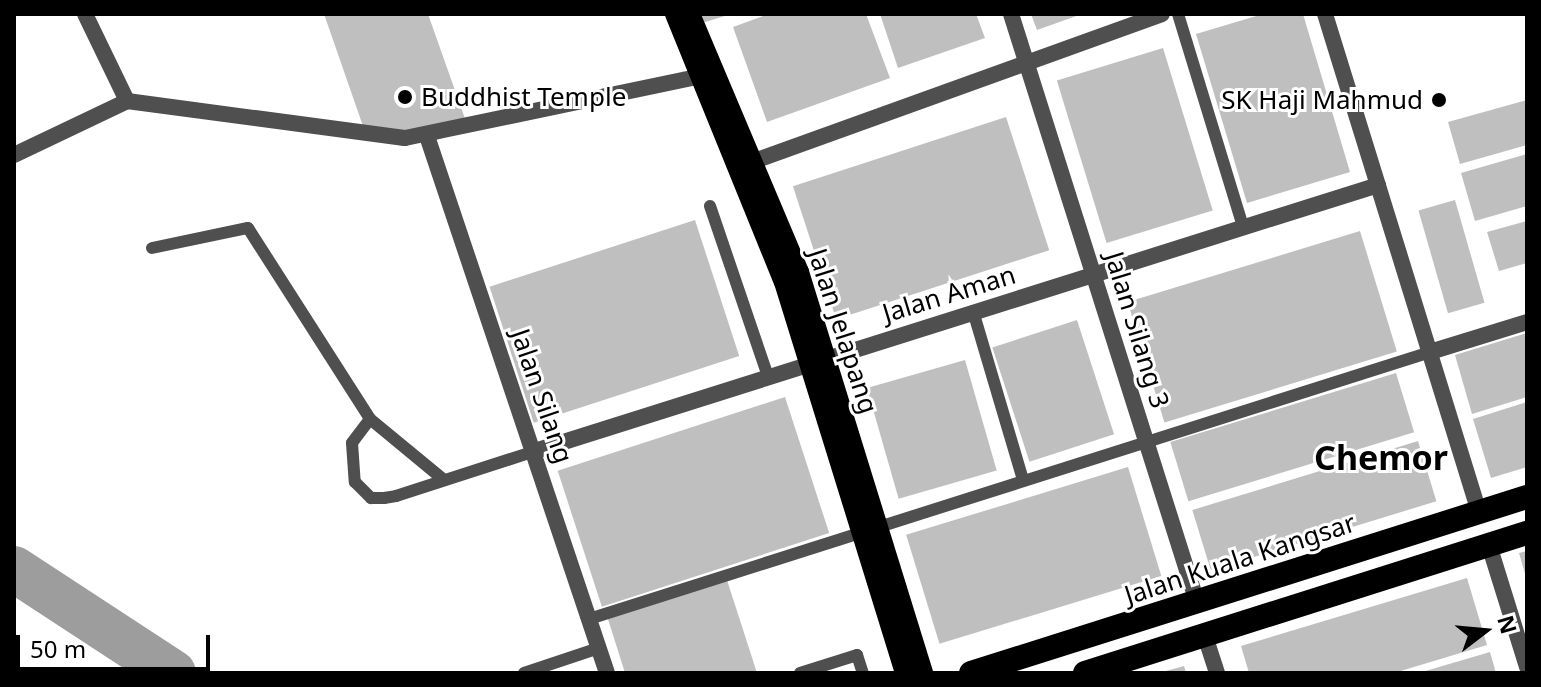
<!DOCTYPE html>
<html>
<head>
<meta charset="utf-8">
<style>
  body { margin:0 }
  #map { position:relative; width:1541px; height:687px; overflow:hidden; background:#fff; font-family:"Noto Sans",sans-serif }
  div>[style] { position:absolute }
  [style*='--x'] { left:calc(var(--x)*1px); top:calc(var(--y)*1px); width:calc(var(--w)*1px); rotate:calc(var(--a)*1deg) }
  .river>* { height:46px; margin:-23px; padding:0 23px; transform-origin:23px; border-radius:23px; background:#9d9d9d }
  .building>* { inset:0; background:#bfbfbf; transform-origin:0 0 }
  .lane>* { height:12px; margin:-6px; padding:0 6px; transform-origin:6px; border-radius:6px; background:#4f4f4f }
  .street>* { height:16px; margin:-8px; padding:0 8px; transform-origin:8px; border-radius:8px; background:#4f4f4f }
  .primary>* { height:20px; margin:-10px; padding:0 10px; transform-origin:10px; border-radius:10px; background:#000 }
  .highway>* { height:24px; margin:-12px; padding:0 12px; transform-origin:12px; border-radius:12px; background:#000 }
  .dots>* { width:22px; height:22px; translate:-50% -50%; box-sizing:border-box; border:4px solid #fff; border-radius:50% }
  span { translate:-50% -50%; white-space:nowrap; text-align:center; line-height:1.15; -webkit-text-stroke:6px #fff; paint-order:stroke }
  .poi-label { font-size:26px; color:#000 }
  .left { translate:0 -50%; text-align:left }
  .right { translate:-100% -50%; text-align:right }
  .street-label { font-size:26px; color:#000 }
  .district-label { font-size:34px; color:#000; font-weight:700 }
  .frame { position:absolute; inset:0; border:16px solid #000; pointer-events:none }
  .north { position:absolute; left:1445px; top:591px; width:80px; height:80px; -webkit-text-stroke:6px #fff; paint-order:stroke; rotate:74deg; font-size:22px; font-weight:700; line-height:32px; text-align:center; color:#000 }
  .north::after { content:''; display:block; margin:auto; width:28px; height:36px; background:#000; clip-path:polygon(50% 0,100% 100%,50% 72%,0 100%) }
  .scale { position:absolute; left:16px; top:635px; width:194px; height:36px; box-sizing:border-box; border:4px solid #000; border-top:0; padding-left:10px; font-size:24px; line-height:28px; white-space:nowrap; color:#000; -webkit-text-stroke:6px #fff; paint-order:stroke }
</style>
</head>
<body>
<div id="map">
  <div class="river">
    <div style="--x:14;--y:569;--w:190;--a:33.2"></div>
  </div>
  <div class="building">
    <div style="clip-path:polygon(324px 14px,428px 14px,469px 130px,430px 142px,364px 129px)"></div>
    <div style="clip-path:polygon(696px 14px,728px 14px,728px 15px,699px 24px)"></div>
    <div style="clip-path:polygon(769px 14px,866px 14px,890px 78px,767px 122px,733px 27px)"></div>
    <div style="clip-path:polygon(880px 14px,976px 14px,985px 38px,898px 68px)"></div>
    <div style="clip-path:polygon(1031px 14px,1082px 14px,1037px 30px)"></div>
    <div style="clip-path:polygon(1263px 14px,1303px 14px,1350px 172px,1247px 203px,1196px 34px)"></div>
    <div style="left:1163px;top:48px;width:170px;height:111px;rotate:73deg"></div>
    <div style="clip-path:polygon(1527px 100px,1527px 145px,1460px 164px,1448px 122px)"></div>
    <div style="left:1006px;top:117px;width:140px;height:224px;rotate:72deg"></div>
    <div style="clip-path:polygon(1527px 154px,1527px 206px,1475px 221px,1461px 173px)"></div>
    <div style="left:1455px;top:200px;width:107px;height:38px;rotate:74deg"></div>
    <div style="left:695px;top:220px;width:143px;height:216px;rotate:72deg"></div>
    <div style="clip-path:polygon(1527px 221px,1527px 263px,1499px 271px,1487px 232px)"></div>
    <div style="left:1360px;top:231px;width:126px;height:243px;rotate:73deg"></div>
    <div style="left:1077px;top:320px;width:120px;height:89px;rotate:72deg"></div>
    <div style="clip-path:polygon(1527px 333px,1527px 397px,1472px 414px,1455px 355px)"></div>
    <div style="left:965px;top:360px;width:115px;height:102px;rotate:74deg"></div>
    <div style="left:1396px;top:373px;width:62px;height:236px;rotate:73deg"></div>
    <div style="left:785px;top:397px;width:143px;height:239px;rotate:72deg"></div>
    <div style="clip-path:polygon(1527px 402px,1527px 467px,1491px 478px,1473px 419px)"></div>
    <div style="left:1418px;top:441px;width:63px;height:236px;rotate:73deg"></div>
    <div style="left:1128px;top:467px;width:114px;height:232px;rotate:73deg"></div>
    <div style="clip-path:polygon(1527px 551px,1527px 577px,1526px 577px,1519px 553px)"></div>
    <div style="clip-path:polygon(726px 577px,757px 673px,625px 673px,607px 616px)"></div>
    <div style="clip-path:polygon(1467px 578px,1487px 645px,1394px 673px,1249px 673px,1241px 646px)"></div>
    <div style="clip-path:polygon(1490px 652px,1496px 673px,1422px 673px,1422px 672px)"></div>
    <div style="clip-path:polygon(1184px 666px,1186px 673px,1163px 673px,1162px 672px)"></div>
  </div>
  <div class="lane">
    <div style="--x:1178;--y:14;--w:222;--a:73"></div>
    <div style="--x:710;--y:206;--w:180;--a:71.2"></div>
    <div style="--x:152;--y:248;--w:98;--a:-11.8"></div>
    <div style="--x:248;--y:228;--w:227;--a:57.4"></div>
    <div style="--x:973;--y:311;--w:176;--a:73.5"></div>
    <div style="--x:444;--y:480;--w:96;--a:-140.5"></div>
    <div style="--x:370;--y:419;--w:30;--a:127"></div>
    <div style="--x:352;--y:443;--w:39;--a:86"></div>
    <div style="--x:355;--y:482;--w:23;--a:45"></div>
    <div style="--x:371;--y:498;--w:13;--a:0"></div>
    <div style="--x:384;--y:498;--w:12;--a:-9"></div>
    <div style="--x:396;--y:496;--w:146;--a:-17.9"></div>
    <div style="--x:589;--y:619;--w:882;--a:-17.61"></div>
    <div style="--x:524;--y:673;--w:79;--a:-18.4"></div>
    <div style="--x:800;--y:673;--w:60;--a:-17.5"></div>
    <div style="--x:857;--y:655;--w:19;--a:72"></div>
  </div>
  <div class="street">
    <div style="--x:85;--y:14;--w:97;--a:64.2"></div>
    <div style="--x:1011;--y:14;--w:617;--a:72.45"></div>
    <div style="--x:1325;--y:14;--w:521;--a:72.82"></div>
    <div style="--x:427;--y:136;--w:566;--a:71.47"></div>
    <div style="--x:14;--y:155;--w:125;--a:-25.5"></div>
    <div style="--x:127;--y:101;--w:280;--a:7.6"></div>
    <div style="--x:405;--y:138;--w:303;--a:-11.8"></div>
    <div style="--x:743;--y:165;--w:445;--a:-19.8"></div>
    <div style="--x:1430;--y:352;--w:102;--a:-17.2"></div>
    <div style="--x:535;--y:451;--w:884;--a:-17.51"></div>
    <div style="--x:1489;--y:545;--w:128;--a:72.7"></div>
    <div style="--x:1205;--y:636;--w:39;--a:72"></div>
  </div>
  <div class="primary">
    <div style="--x:675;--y:14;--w:289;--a:67.9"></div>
    <div style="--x:784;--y:282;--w:409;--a:72.8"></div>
    <div style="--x:690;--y:14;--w:280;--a:67.1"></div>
    <div style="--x:799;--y:272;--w:420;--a:72.8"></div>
  </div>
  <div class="highway">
    <div style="--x:971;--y:673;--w:583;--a:-17.57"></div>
    <div style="--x:1085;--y:673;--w:464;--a:-17.6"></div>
  </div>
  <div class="dots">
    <div style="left:405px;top:97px;background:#000"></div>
    <div style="left:1439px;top:100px;background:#000"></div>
  </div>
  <div class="poi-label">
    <span class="left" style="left:421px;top:97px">Buddhist Temple</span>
    <span class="right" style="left:1423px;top:100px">SK Haji Mahmud</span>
  </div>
  <div class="street-label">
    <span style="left:949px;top:294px;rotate:-17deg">Jalan Aman</span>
    <span style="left:1137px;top:330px;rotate:73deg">Jalan Silang 3</span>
    <span style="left:843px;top:331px;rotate:72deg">Jalan Jelapang</span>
    <span style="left:542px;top:396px;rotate:71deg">Jalan Silang</span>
    <span style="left:1240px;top:559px;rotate:-18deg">Jalan Kuala Kangsar</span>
  </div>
  <div class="district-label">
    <span style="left:1381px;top:458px">Chemor</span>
  </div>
  <div class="frame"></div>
  <div class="north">N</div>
  <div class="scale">50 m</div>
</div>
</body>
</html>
